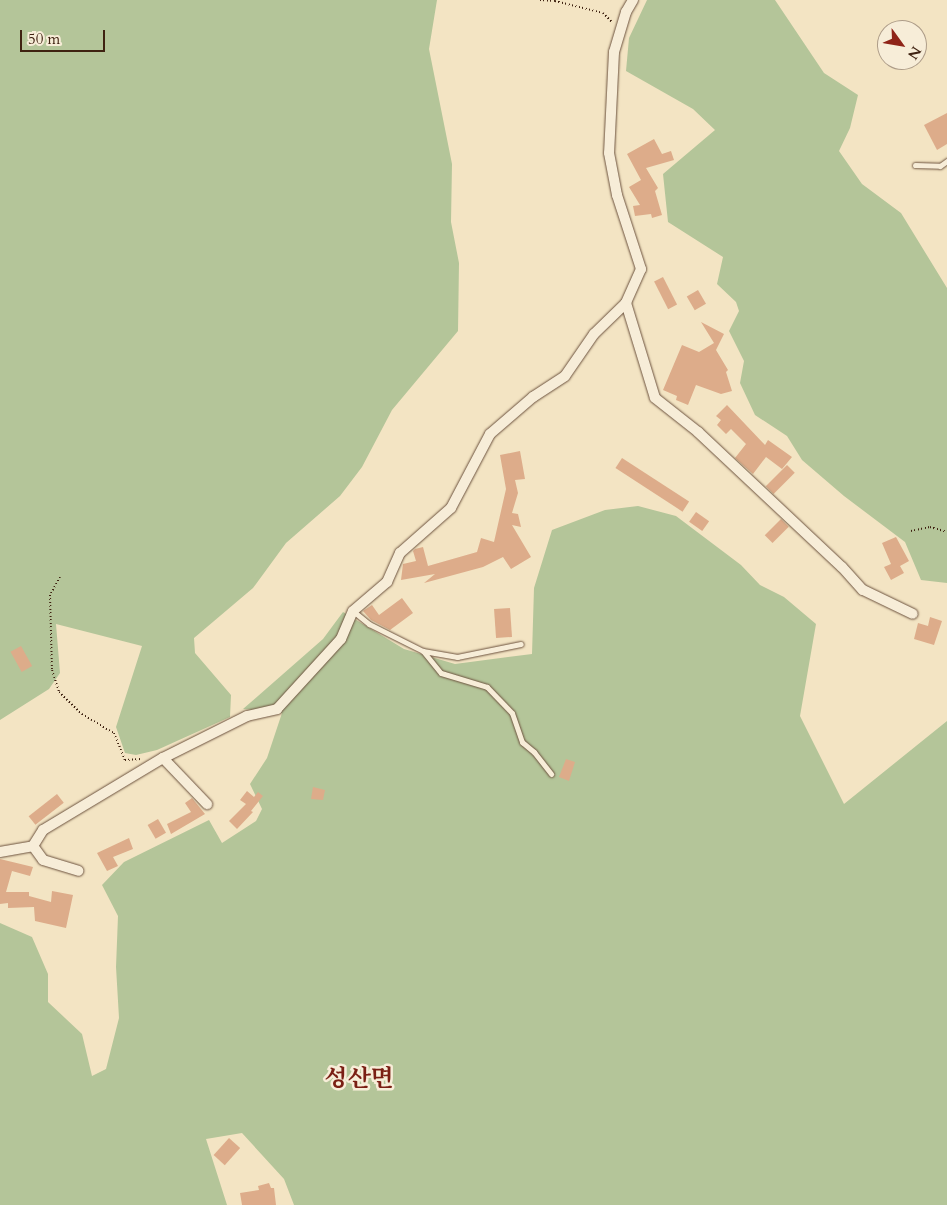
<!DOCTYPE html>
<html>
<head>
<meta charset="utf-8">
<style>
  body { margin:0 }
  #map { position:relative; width:947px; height:1205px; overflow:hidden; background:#f3e4c3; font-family:Cardo,"Noto Serif KR",serif }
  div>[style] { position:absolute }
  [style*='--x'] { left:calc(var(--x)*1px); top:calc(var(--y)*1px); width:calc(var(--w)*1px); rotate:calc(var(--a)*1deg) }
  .green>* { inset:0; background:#b4c599 }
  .building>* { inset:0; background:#ddac8a; transform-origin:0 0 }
  .path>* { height:2px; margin-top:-1px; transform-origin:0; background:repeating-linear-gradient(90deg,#3f2211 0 1px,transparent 0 3.5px) }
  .roads { filter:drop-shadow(0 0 1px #6c523e) drop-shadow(0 0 1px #6c523e) }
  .lane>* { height:5px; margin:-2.5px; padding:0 2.5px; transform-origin:2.5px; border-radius:2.5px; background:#f7edd8 }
  .street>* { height:10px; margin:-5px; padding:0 5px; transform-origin:5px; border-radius:5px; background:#f7edd8 }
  span { translate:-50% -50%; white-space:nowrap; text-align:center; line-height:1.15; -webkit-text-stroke:5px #f7edd8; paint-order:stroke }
  .district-label { font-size:24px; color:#7a1f14; font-weight:700 }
  .north { position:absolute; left:877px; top:20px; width:50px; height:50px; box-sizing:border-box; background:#f7edd8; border:1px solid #ad9c88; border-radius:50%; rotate:122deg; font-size:14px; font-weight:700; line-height:20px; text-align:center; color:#3f2211 }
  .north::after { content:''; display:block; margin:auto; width:18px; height:22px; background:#8f2418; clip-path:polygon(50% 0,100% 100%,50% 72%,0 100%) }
  .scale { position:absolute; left:20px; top:30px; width:85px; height:22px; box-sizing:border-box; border:2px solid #3f2211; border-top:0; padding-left:6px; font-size:15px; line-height:18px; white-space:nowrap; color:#3f2211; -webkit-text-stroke:4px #f7edd8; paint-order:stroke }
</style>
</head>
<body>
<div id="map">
  <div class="green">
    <div style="clip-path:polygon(0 0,437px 0,429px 49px,452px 164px,451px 222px,459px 263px,458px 331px,392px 410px,362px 467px,340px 496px,286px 543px,253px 588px,194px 638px,195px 653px,231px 695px,230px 717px,157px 750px,136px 755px,125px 753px,116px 727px,142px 646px,56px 624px,60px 673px,49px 689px,0 720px)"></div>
    <div style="clip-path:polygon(647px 0,775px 0,824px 73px,858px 95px,850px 128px,839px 151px,862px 184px,901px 213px,947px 288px,947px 583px,921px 580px,905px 542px,844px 496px,802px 460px,787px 436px,755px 415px,740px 383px,744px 361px,729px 331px,739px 311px,736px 302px,717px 284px,723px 257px,668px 222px,663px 174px,715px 130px,693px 109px,626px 71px,629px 38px)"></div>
    <div style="clip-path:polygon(638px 506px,676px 516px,741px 565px,760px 585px,784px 597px,816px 624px,800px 716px,844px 804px,947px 721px,947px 1205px,294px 1205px,284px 1179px,242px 1133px,206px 1139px,227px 1205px,0 1205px,0 923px,32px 937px,48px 974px,48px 1002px,82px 1034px,92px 1076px,106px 1069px,119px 1018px,116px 967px,118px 916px,102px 885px,124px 862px,209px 820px,222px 843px,256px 821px,262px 809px,250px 784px,267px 758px,282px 713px,243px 709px,323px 639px,343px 612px,404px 649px,455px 664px,532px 654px,534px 588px,552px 530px,605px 510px)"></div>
  </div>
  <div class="building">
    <div style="clip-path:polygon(947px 113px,947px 144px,937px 150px,924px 125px)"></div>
    <div style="clip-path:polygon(654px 139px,662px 154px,671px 151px,674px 160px,646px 168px,658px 188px,655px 191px,662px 215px,652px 218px,651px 214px,635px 216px,633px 206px,640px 205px,629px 187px,641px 180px,627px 154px)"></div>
    <div style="left:663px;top:277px;width:31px;height:10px;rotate:63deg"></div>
    <div style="left:698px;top:290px;width:16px;height:13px;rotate:60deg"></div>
    <div style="clip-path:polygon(701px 322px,724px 334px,716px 350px,728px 370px,726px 372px,732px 391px,721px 394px,696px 385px,688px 405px,676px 400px,677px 396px,663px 390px,682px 345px,699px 352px,714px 343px)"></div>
    <div style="clip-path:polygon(727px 405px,765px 445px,768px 440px,792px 457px,782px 469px,766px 457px,753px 474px,735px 458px,746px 444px,731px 429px,726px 434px,717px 425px,721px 420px,716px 416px)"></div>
    <div style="clip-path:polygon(520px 451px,525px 479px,515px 480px,518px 493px,512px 513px,518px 514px,521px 527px,512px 525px,531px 557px,511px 569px,503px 557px,483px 567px,424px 583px,435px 574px,401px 580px,403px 564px,416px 561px,413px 551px,415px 549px,423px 547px,428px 566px,477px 552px,481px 538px,494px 542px,506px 489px,500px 455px)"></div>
    <div style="left:622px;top:458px;width:80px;height:12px;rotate:33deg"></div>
    <div style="left:787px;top:465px;width:11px;height:30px;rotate:45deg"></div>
    <div style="left:696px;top:512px;width:16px;height:12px;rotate:35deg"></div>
    <div style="left:781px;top:519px;width:11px;height:23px;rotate:45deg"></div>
    <div style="clip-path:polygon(896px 537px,909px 561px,900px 566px,904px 573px,891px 580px,884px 567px,891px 564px,882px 543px)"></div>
    <div style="clip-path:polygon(402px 598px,413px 613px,390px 630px,371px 620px,363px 611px,372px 605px,379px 615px)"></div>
    <div style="left:510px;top:608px;width:29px;height:16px;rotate:86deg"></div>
    <div style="clip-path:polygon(930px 617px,942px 621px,934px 645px,914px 639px,918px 623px,928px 626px)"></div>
    <div style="left:21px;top:646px;width:23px;height:12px;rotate:61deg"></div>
    <div style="clip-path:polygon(566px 759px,575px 762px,569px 781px,559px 777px)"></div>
    <div style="clip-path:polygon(313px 787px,325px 790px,323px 800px,311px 799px)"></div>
    <div style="clip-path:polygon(247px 791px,254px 797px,258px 792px,263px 796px,251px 811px,253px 812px,237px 829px,229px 821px,246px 804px,240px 800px)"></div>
    <div style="left:57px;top:794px;width:11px;height:36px;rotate:52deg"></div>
    <div style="clip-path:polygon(192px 798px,205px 814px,171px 834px,167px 824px,191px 812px,185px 803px)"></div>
    <div style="left:158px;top:819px;width:16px;height:12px;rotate:60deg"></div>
    <div style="clip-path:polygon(129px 838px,133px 849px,113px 857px,118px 866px,107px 871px,97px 853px)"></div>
    <div style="clip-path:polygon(0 859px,33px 867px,30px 876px,12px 871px,6px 892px,29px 892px,29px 896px,51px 902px,52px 891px,73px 895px,66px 928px,35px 921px,34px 907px,8px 908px,8px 903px,0 904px)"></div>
    <div style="left:229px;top:1138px;width:15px;height:23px;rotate:42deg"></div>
    <div style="clip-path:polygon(269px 1183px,271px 1188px,274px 1188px,276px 1205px,242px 1205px,240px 1193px,259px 1190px,258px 1186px)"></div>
  </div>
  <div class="path">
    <div style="--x:540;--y:0;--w:15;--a:4"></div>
    <div style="--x:555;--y:1;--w:49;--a:14"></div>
    <div style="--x:603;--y:13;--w:13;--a:45"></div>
    <div style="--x:911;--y:531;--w:19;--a:-12"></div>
    <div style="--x:930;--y:527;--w:18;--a:16"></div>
    <div style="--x:60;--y:577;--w:21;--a:119"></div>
    <div style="--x:50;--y:595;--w:75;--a:88.5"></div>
    <div style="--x:52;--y:670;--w:23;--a:72"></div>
    <div style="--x:59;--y:692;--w:32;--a:44"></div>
    <div style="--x:82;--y:714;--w:37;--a:31"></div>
    <div style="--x:114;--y:733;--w:29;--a:68"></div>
    <div style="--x:125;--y:760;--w:16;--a:-4"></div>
  </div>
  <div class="roads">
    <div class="lane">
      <div style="--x:915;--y:165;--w:25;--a:2"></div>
      <div style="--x:940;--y:166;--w:9;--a:-36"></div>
      <div style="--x:353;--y:611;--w:21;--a:39"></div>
      <div style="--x:369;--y:624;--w:60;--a:26.6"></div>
      <div style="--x:423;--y:651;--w:35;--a:10"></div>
      <div style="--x:457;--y:657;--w:65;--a:-11.5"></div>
      <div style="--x:423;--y:651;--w:28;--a:51"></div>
      <div style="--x:441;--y:673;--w:48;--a:16.9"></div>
      <div style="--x:487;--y:687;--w:36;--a:46"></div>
      <div style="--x:512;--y:713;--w:31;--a:71"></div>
      <div style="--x:522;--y:742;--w:16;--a:40"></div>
      <div style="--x:534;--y:752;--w:28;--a:52"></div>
    </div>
    <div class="street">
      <div style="--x:633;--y:0;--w:14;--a:120"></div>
      <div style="--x:626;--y:12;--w:42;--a:106.7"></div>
      <div style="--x:614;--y:52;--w:101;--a:92.8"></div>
      <div style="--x:609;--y:153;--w:43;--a:79.2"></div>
      <div style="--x:617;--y:195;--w:78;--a:72"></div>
      <div style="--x:641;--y:269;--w:37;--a:114"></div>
      <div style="--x:626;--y:303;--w:99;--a:73"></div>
      <div style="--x:655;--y:398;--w:55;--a:38.3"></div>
      <div style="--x:698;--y:432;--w:197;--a:43.2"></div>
      <div style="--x:842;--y:567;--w:31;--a:48"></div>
      <div style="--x:863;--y:590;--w:55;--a:25.6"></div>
      <div style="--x:163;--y:758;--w:64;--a:46.3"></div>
      <div style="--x:33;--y:846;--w:17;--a:54"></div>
      <div style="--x:43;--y:860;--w:37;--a:17"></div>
      <div style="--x:0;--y:852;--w:34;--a:-10"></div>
      <div style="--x:33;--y:846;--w:19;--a:-58"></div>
      <div style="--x:43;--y:830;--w:140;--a:-31"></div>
      <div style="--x:163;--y:758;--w:94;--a:-26.6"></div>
      <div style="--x:247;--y:716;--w:31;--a:-13"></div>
      <div style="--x:277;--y:709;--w:95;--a:-47.6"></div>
      <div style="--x:341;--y:639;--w:30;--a:-67"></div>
      <div style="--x:353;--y:611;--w:45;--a:-40.5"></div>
      <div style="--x:387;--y:582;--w:32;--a:-66"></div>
      <div style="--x:400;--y:553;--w:68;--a:-41.4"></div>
      <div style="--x:451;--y:508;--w:84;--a:-62.2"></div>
      <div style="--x:490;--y:434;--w:57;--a:-40.7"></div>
      <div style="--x:533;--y:397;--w:38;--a:-33"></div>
      <div style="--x:565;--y:376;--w:51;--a:-55.4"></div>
      <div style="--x:594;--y:334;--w:45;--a:-44.1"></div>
    </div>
  </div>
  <div class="district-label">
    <span style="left:359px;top:1079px">성산면</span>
  </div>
  <div class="north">N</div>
  <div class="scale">50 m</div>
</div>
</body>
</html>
